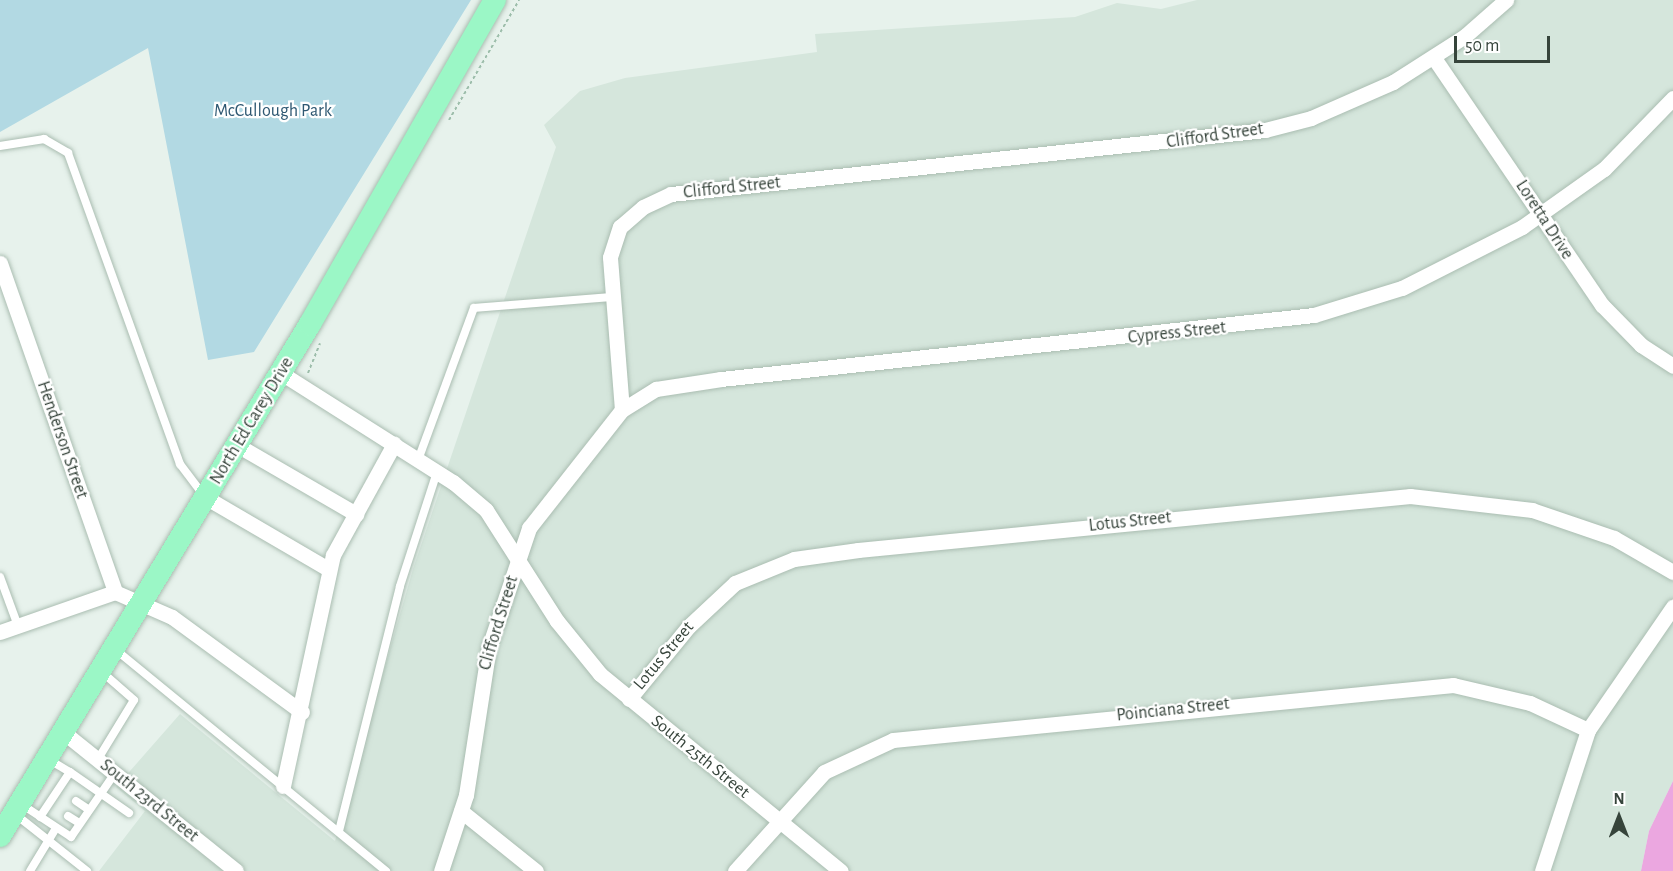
<!DOCTYPE html>
<html>
<head>
<meta charset="utf-8">
<style>
  body { margin:0 }
  #map { position:relative; width:1673px; height:871px; overflow:hidden; background:#e7f2ec; font-family:"Alegreya Sans",sans-serif }
  div>[style] { position:absolute }
  [style*='--x'] { left:calc(var(--x)*1px); top:calc(var(--y)*1px); width:calc(var(--w)*1px); rotate:calc(var(--a)*1deg) }
  .residential>* { inset:0; background:#d5e6dc }
  .green>* { inset:0; background:#b2d9e3 }
  .water>* { inset:0; background:#eba7e0 }
  .path>* { height:2px; margin-top:-1px; transform-origin:0; background:repeating-linear-gradient(90deg,#9cbdaa 0 3px,transparent 0 6px) }
  .roads { filter:drop-shadow(0 0 2px #aabdb1) drop-shadow(0 0 2px #aabdb1) }
  .service>* { height:8px; margin:-4px; padding:0 4px; transform-origin:4px; border-radius:4px; background:#fff }
  .minor>* { height:15px; margin:-7.5px; padding:0 7.5px; transform-origin:7.5px; border-radius:7.5px; background:#fff }
  .primary>* { height:22px; margin:-11px; padding:0 11px; transform-origin:11px; border-radius:11px; background:#9bf7c6 }
  span { translate:-50% -50%; white-space:nowrap; text-align:center; line-height:1.15; -webkit-text-stroke:4.5px #fff; paint-order:stroke }
  .park-label { font-size:18px; color:#2e5872 }
  .street-label { font-size:18px; color:#36443b }
  .north { position:absolute; left:1589px; top:787px; width:60px; height:60px; -webkit-text-stroke:4px #fff; paint-order:stroke; rotate:0deg; font-size:16px; font-weight:700; line-height:24px; text-align:center; color:#36443b }
  .north::after { content:''; display:block; margin:auto; width:21px; height:27px; background:#36443b; clip-path:polygon(50% 0,100% 100%,50% 72%,0 100%) }
  .scale { position:absolute; left:1454px; top:36px; width:96px; height:27px; box-sizing:border-box; border:3px solid #36443b; border-top:0; padding-left:8px; font-size:18px; line-height:21px; white-space:nowrap; color:#36443b; -webkit-text-stroke:4px #fff; paint-order:stroke }
</style>
</head>
<body>
<div id="map">
  <div class="residential">
    <div style="clip-path:polygon(1197px 0,1673px 0,1673px 781px,1649px 831px,1641px 871px,99px 871px,145px 811px,116px 787px,180px 714px,335px 841px,413px 569px,556px 147px,544px 125px,580px 91px,625px 78px,817px 52px,815px 34px,1075px 17px,1117px 3px,1161px 9px)"></div>
  </div>
  <div class="green">
    <div style="clip-path:polygon(0 0,471px 0,254px 352px,208px 360px,148px 48px,0 132px)"></div>
  </div>
  <div class="water">
    <div style="clip-path:polygon(1673px 781px,1673px 871px,1641px 871px,1649px 831px)"></div>
  </div>
  <div class="path">
    <div style="--x:449;--y:120;--w:139;--a:-59.7"></div>
    <div style="--x:308;--y:373;--w:32;--a:-68"></div>
  </div>
  <div class="roads">
    <div class="service">
      <div style="--x:0;--y:146;--w:45;--a:-9"></div>
      <div style="--x:44;--y:139;--w:28;--a:30"></div>
      <div style="--x:68;--y:153;--w:331;--a:70.2"></div>
      <div style="--x:180;--y:464;--w:40;--a:53"></div>
      <div style="--x:418;--y:460;--w:162;--a:-69.8"></div>
      <div style="--x:474;--y:308;--w:137;--a:-4.6"></div>
      <div style="--x:0;--y:577;--w:52;--a:69.8"></div>
      <div style="--x:116;--y:650;--w:349;--a:39.3"></div>
      <div style="--x:48;--y:759;--w:26;--a:31"></div>
      <div style="--x:98;--y:759;--w:69;--a:-58.6"></div>
      <div style="--x:134;--y:700;--w:43;--a:-138.8"></div>
      <div style="--x:76;--y:801;--w:14;--a:34"></div>
      <div style="--x:21;--y:804;--w:60;--a:33.4"></div>
      <div style="--x:71;--y:837;--w:78;--a:-55.5"></div>
      <div style="--x:15;--y:814;--w:92;--a:38.4"></div>
      <div style="--x:68;--y:816;--w:13;--a:32"></div>
      <div style="--x:40;--y:817;--w:54;--a:-56.3"></div>
      <div style="--x:70;--y:772;--w:72;--a:34.8"></div>
      <div style="--x:339;--y:831;--w:252;--a:-76"></div>
      <div style="--x:400;--y:586;--w:120;--a:-72"></div>
      <div style="--x:30;--y:871;--w:50;--a:-58.8"></div>
    </div>
    <div class="minor">
      <div style="--x:1434;--y:58;--w:299;--a:55.8"></div>
      <div style="--x:1602;--y:305;--w:56;--a:45.7"></div>
      <div style="--x:1641;--y:345;--w:38;--a:33"></div>
      <div style="--x:0;--y:263;--w:349;--a:70.7"></div>
      <div style="--x:281;--y:373;--w:204;--a:32.4"></div>
      <div style="--x:453;--y:482;--w:43;--a:40.3"></div>
      <div style="--x:486;--y:510;--w:132;--a:57.4"></div>
      <div style="--x:557;--y:621;--w:68;--a:50.9"></div>
      <div style="--x:600;--y:674;--w:311;--a:39.3"></div>
      <div style="--x:622;--y:410;--w:40;--a:-32"></div>
      <div style="--x:656;--y:389;--w:66;--a:-8.7"></div>
      <div style="--x:721;--y:379;--w:596;--a:-6.16"></div>
      <div style="--x:1314;--y:315;--w:92;--a:-17.1"></div>
      <div style="--x:1402;--y:288;--w:135;--a:-26.9"></div>
      <div style="--x:1522;--y:227;--w:100;--a:-35.3"></div>
      <div style="--x:1604;--y:169;--w:99;--a:-45.8"></div>
      <div style="--x:237;--y:445;--w:138;--a:30.1"></div>
      <div style="--x:205;--y:497;--w:143;--a:30.3"></div>
      <div style="--x:115;--y:592;--w:62;--a:23.7"></div>
      <div style="--x:172;--y:617;--w:161;--a:36.2"></div>
      <div style="--x:0;--y:632;--w:122;--a:-19.2"></div>
      <div style="--x:629;--y:699;--w:94;--a:-50.6"></div>
      <div style="--x:689;--y:626;--w:63;--a:-43.1"></div>
      <div style="--x:735;--y:583;--w:64;--a:-22.1"></div>
      <div style="--x:794;--y:559;--w:65;--a:-8"></div>
      <div style="--x:858;--y:550;--w:555;--a:-5.59"></div>
      <div style="--x:1410;--y:496;--w:123;--a:6.5"></div>
      <div style="--x:1532;--y:510;--w:87;--a:18.9"></div>
      <div style="--x:1614;--y:538;--w:68;--a:30"></div>
      <div style="--x:62;--y:731;--w:223;--a:38.8"></div>
      <div style="--x:283;--y:786;--w:236;--a:-77.8"></div>
      <div style="--x:333;--y:555;--w:127;--a:-61.2"></div>
      <div style="--x:461;--y:811;--w:96;--a:38.7"></div>
      <div style="--x:441;--y:871;--w:80;--a:-71.8"></div>
      <div style="--x:466;--y:795;--w:150;--a:-81.2"></div>
      <div style="--x:489;--y:647;--w:126;--a:-71.4"></div>
      <div style="--x:529;--y:528;--w:150;--a:-51.8"></div>
      <div style="--x:622;--y:410;--w:153;--a:-94.5"></div>
      <div style="--x:610;--y:257;--w:32;--a:-72"></div>
      <div style="--x:620;--y:227;--w:30;--a:-41"></div>
      <div style="--x:643;--y:207;--w:31;--a:-25"></div>
      <div style="--x:671;--y:194;--w:597;--a:-6.15"></div>
      <div style="--x:1265;--y:130;--w:48;--a:-14.6"></div>
      <div style="--x:1311;--y:118;--w:90;--a:-23.7"></div>
      <div style="--x:1393;--y:82;--w:85;--a:-32.6"></div>
      <div style="--x:1465;--y:36;--w:55;--a:-41.3"></div>
      <div style="--x:735;--y:871;--w:133;--a:-48"></div>
      <div style="--x:824;--y:772;--w:76;--a:-24.9"></div>
      <div style="--x:893;--y:740;--w:563;--a:-5.61"></div>
      <div style="--x:1453;--y:685;--w:79;--a:13.2"></div>
      <div style="--x:1530;--y:703;--w:64;--a:25"></div>
      <div style="--x:1542;--y:871;--w:148;--a:-71.9"></div>
      <div style="--x:1588;--y:730;--w:150;--a:-55.4"></div>
    </div>
    <div class="primary">
      <div style="--x:0;--y:836;--w:599;--a:-58.81"></div>
      <div style="--x:310;--y:324;--w:373;--a:-60.3"></div>
    </div>
  </div>
  <div class="park-label">
    <span style="left:273px;top:111px">McCullough Park</span>
  </div>
  <div class="street-label">
    <span style="left:1215px;top:136px;rotate:-8deg">Clifford Street</span>
    <span style="left:732px;top:188px;rotate:-6deg">Clifford Street</span>
    <span style="left:1544px;top:220px;rotate:57deg">Loretta Drive</span>
    <span style="left:1177px;top:333px;rotate:-6deg">Cypress Street</span>
    <span style="left:252px;top:421px;rotate:-59deg">North Ed Carey Drive</span>
    <span style="left:62px;top:440px;rotate:71deg">Henderson Street</span>
    <span style="left:1130px;top:522px;rotate:-6deg">Lotus Street</span>
    <span style="left:499px;top:623px;rotate:-73deg">Clifford Street</span>
    <span style="left:664px;top:656px;rotate:-50deg">Lotus Street</span>
    <span style="left:1173px;top:710px;rotate:-6deg">Poinciana Street</span>
    <span style="left:700px;top:757px;rotate:39deg">South 25th Street</span>
    <span style="left:149px;top:801px;rotate:39deg">South 23rd Street</span>
  </div>
  <div class="north">N</div>
  <div class="scale">50 m</div>
</div>
</body>
</html>
